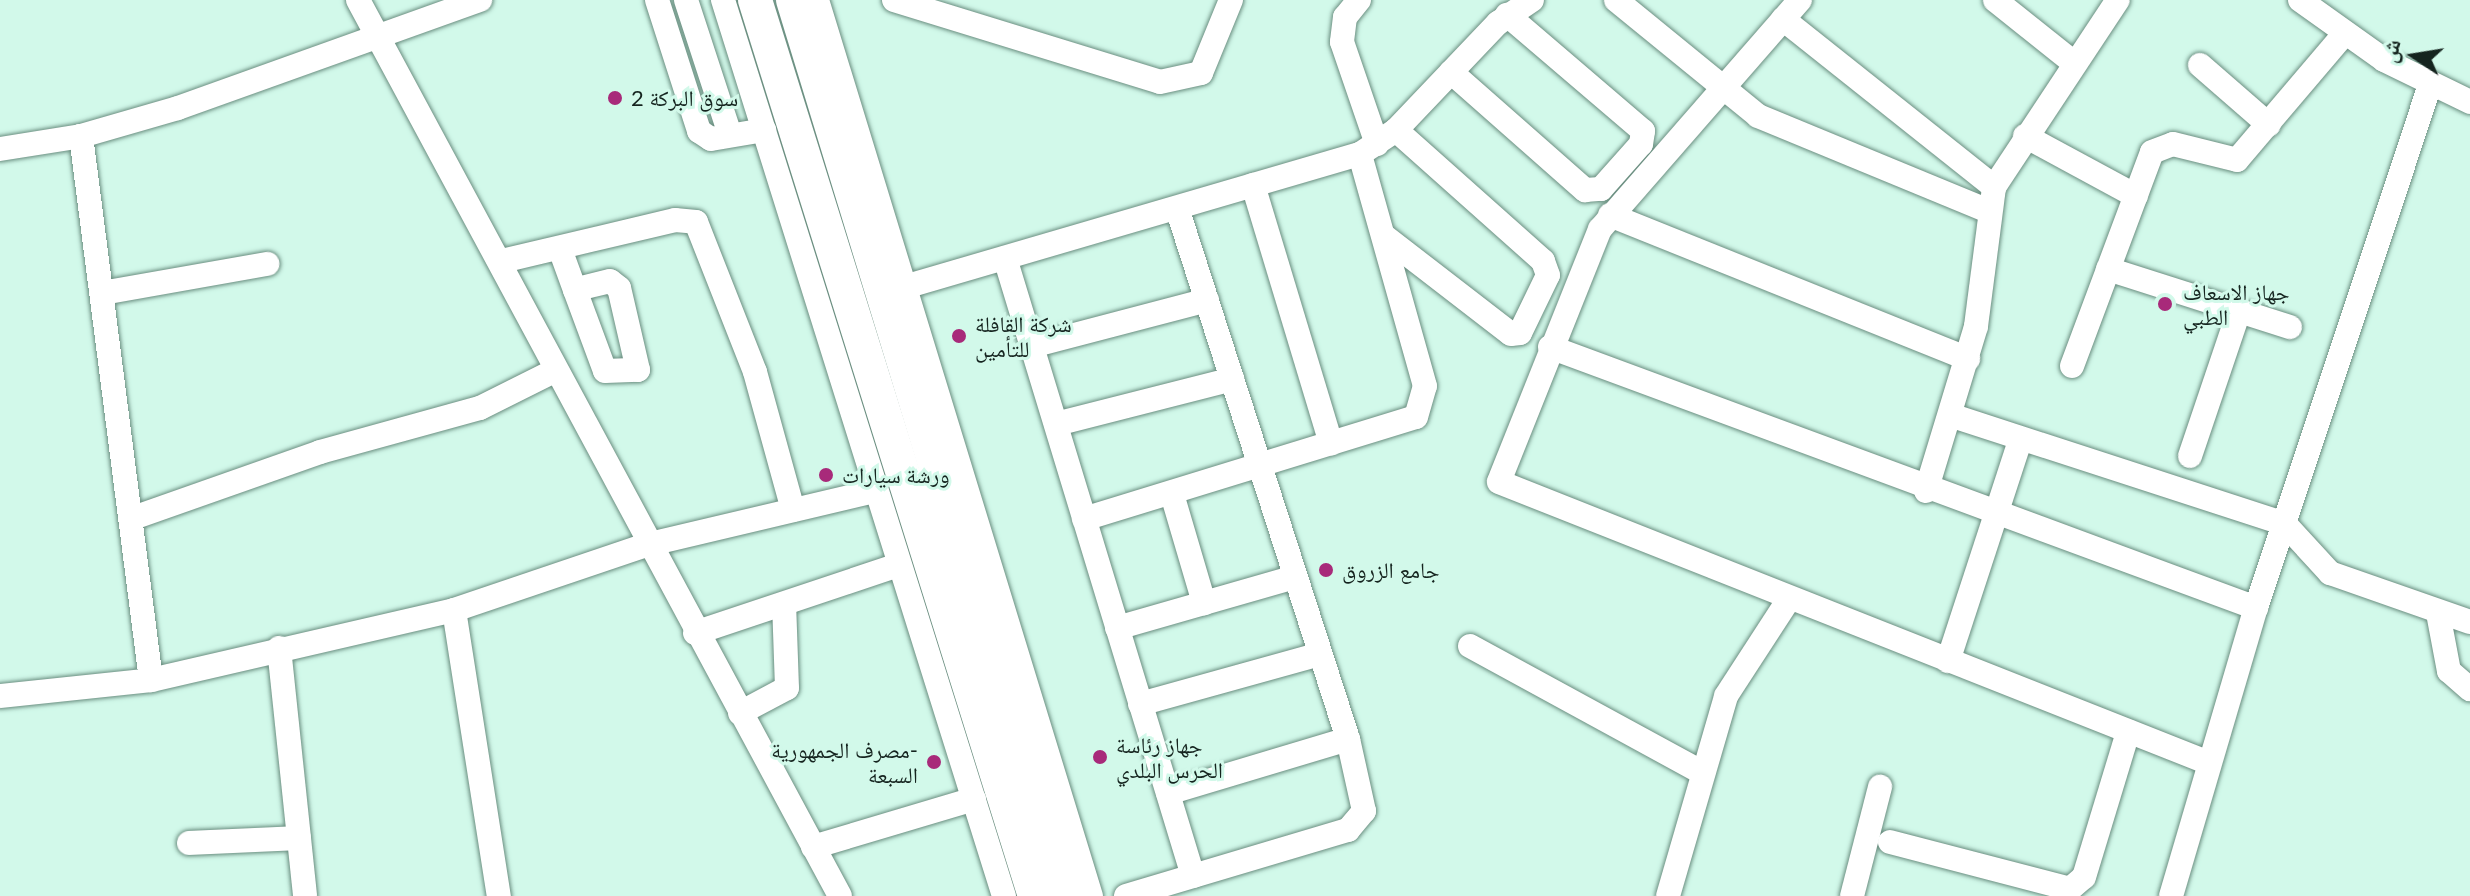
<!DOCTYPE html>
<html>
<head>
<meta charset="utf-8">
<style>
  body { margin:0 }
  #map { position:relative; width:2470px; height:896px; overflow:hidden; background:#d2f9ea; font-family:Lato,"Noto Naskh Arabic",sans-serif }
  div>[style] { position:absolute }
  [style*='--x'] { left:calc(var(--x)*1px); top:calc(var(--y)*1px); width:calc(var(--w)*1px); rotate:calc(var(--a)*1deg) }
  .roads { filter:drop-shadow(0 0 2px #6a8e80) drop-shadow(0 0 2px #6a8e80) }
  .minor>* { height:24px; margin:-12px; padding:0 12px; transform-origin:12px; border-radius:12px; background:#fff }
  .highway>* { height:34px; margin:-17px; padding:0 17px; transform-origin:17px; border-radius:17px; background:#fff }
  .dots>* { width:22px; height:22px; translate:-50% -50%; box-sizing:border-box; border:4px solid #d2f9ea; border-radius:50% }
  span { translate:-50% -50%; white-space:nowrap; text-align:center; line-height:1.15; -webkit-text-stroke:6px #d2f9ea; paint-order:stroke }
  .poi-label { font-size:22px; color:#15241f }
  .left { translate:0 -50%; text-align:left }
  .right { translate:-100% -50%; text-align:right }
  .north { position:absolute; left:2374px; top:16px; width:80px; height:80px; -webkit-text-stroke:6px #d2f9ea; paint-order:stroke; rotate:282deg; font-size:22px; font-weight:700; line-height:32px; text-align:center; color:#15241f }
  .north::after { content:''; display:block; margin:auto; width:28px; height:36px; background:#15241f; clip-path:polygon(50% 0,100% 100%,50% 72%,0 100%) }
</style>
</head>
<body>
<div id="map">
  <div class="roads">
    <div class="minor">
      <div style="--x:358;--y:0;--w:1017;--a:61.72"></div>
      <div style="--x:657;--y:0;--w:138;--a:72.2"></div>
      <div style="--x:699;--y:131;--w:14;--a:34"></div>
      <div style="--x:711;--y:139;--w:54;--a:-9.6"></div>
      <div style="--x:686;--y:0;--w:142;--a:71.9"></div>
      <div style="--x:723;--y:0;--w:939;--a:72.59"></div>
      <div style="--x:817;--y:0;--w:937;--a:73"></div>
      <div style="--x:894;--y:0;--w:278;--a:17.1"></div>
      <div style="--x:1160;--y:82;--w:42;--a:-12.4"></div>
      <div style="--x:1201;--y:73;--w:79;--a:-67.7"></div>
      <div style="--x:1359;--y:0;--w:22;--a:129"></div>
      <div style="--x:1345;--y:17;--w:25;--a:97"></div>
      <div style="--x:1342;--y:42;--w:108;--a:71.1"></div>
      <div style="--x:1616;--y:0;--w:183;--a:39.2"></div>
      <div style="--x:1758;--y:116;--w:250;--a:22.4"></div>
      <div style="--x:1800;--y:0;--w:304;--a:131.1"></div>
      <div style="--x:1600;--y:229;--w:272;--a:111.8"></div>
      <div style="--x:1499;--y:482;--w:764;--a:21.59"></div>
      <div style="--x:1995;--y:0;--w:101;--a:38.6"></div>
      <div style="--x:2300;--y:0;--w:103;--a:35.5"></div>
      <div style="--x:2384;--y:60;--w:96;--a:26"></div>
      <div style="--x:1783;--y:19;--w:270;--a:38.5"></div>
      <div style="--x:2200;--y:65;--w:91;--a:41"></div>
      <div style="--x:1451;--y:72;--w:179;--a:41.4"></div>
      <div style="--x:1585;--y:190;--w:16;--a:-4"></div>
      <div style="--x:1601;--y:189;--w:60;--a:-48.4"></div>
      <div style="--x:1641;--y:144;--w:13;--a:-81"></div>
      <div style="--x:1643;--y:131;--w:179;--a:-139.5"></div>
      <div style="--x:81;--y:136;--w:548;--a:82.67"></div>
      <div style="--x:2025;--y:136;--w:126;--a:28.4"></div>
      <div style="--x:0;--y:149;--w:82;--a:-9.1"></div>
      <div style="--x:81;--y:136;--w:101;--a:-16.1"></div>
      <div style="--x:178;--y:108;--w:321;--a:-19.7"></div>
      <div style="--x:1253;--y:185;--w:270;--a:73.2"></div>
      <div style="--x:1610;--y:215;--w:386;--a:21.9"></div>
      <div style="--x:1384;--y:236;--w:160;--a:37.7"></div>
      <div style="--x:1511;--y:334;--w:9;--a:-6"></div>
      <div style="--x:1520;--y:333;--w:64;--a:-64.2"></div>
      <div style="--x:1548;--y:275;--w:15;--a:-110"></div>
      <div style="--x:1543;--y:261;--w:197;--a:-138.3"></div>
      <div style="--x:560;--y:249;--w:44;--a:69.9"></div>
      <div style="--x:575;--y:290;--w:86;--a:69.7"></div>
      <div style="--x:605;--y:371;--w:33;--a:-2"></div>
      <div style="--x:638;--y:370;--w:84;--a:-103"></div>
      <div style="--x:619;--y:288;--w:11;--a:-142"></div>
      <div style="--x:610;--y:281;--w:36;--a:166"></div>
      <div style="--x:1005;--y:258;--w:646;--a:73.08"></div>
      <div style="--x:502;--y:261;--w:178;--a:-13.3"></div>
      <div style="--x:675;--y:220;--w:21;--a:5"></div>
      <div style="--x:696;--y:222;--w:161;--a:68.5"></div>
      <div style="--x:755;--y:372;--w:143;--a:74.6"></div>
      <div style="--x:2108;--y:269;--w:191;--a:17.7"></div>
      <div style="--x:901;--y:288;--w:478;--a:-16.3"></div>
      <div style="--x:1360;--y:154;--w:43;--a:-33.7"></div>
      <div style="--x:1396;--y:130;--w:148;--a:-46.4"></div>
      <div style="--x:1498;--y:23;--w:41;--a:-34.1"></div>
      <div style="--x:102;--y:293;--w:168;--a:-10"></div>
      <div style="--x:1032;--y:346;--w:181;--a:-14.7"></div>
      <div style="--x:1550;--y:347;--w:753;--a:20.29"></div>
      <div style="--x:2072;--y:366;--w:228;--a:-69.5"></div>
      <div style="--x:2152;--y:152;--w:22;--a:-21"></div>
      <div style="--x:2173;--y:144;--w:66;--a:14"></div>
      <div style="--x:2237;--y:160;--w:167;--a:-49.6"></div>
      <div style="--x:1953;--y:416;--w:349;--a:18"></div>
      <div style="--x:2285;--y:524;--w:67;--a:47.4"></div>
      <div style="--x:2330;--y:573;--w:148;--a:19.3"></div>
      <div style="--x:1056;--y:424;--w:182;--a:-14.3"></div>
      <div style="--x:2190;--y:456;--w:153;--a:-71.3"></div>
      <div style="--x:1926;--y:491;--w:172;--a:-73.1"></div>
      <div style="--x:1976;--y:326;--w:140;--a:-82.6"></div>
      <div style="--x:1994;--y:187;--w:224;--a:-56.5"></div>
      <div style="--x:1172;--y:494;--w:114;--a:73.6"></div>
      <div style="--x:133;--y:518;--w:198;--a:-19.4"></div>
      <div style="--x:320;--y:452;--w:166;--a:-15.4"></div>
      <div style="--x:480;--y:408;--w:85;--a:-26.6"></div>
      <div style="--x:1084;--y:519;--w:347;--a:-17.1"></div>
      <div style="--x:1416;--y:417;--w:32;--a:-74"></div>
      <div style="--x:1425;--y:386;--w:241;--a:-105.7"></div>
      <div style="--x:454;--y:610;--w:290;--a:81.1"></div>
      <div style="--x:2438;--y:613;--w:59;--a:79.3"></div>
      <div style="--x:2449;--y:671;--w:28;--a:41"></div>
      <div style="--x:1117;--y:628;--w:185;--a:-16"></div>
      <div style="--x:695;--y:633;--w:214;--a:-18.5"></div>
      <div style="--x:1470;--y:646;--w:263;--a:28.6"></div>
      <div style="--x:279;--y:648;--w:249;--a:84"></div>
      <div style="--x:1948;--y:661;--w:231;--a:-71.9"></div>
      <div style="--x:0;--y:696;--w:152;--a:-6"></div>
      <div style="--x:151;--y:680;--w:311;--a:-13"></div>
      <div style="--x:454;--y:610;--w:203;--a:-18.7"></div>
      <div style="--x:646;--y:545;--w:231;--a:-13.3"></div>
      <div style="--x:1140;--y:704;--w:187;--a:-15.5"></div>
      <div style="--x:740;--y:713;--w:53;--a:-28"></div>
      <div style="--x:787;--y:688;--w:84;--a:-92"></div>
      <div style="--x:1168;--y:793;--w:188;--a:-16.7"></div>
      <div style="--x:1890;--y:842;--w:186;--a:14.6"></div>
      <div style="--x:2070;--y:889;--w:18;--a:-41"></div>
      <div style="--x:2084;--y:877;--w:152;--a:-73.1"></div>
      <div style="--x:189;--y:843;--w:110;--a:-2.6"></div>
      <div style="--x:813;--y:847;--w:168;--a:-16.6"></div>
      <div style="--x:1126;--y:896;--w:232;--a:-16.6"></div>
      <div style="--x:1348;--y:830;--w:25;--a:-50"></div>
      <div style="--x:1364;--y:811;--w:74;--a:-102.5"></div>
      <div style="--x:1348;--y:739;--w:558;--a:-107.85"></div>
      <div style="--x:1668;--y:896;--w:208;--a:-73.8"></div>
      <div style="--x:1726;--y:696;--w:116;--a:-57"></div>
      <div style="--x:1852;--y:896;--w:113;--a:-75.6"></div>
      <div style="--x:2171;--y:896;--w:300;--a:-73.6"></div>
      <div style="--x:2256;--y:608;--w:551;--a:-71.6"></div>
    </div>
    <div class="highway">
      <div style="--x:755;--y:0;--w:939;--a:72.65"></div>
      <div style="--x:793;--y:0;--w:937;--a:73"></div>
    </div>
  </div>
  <div class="dots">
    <div style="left:615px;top:98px;background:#a82a7a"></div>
    <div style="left:2165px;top:304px;background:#a82a7a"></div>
    <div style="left:959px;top:336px;background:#a82a7a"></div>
    <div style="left:826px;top:475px;background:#a82a7a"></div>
    <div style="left:1326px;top:570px;background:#a82a7a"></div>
    <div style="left:1100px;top:757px;background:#a82a7a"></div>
    <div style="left:934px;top:762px;background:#a82a7a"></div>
  </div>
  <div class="poi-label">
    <span class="left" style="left:631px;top:98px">سوق البركة 2</span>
    <span class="left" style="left:2183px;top:304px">جهاز الاسعاف<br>الطبي</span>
    <span class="left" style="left:975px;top:336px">شركة القافلة<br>للتأمين</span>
    <span class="left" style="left:842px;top:475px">ورشة سيارات</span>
    <span class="left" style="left:1342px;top:570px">جامع الزروق</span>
    <span class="left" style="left:1116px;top:757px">جهاز رئاسة<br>الحرس البلدي</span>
    <span class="right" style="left:918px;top:762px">مصرف الجمهورية-<br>السبعة</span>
  </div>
  <div class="north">ش</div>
</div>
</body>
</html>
